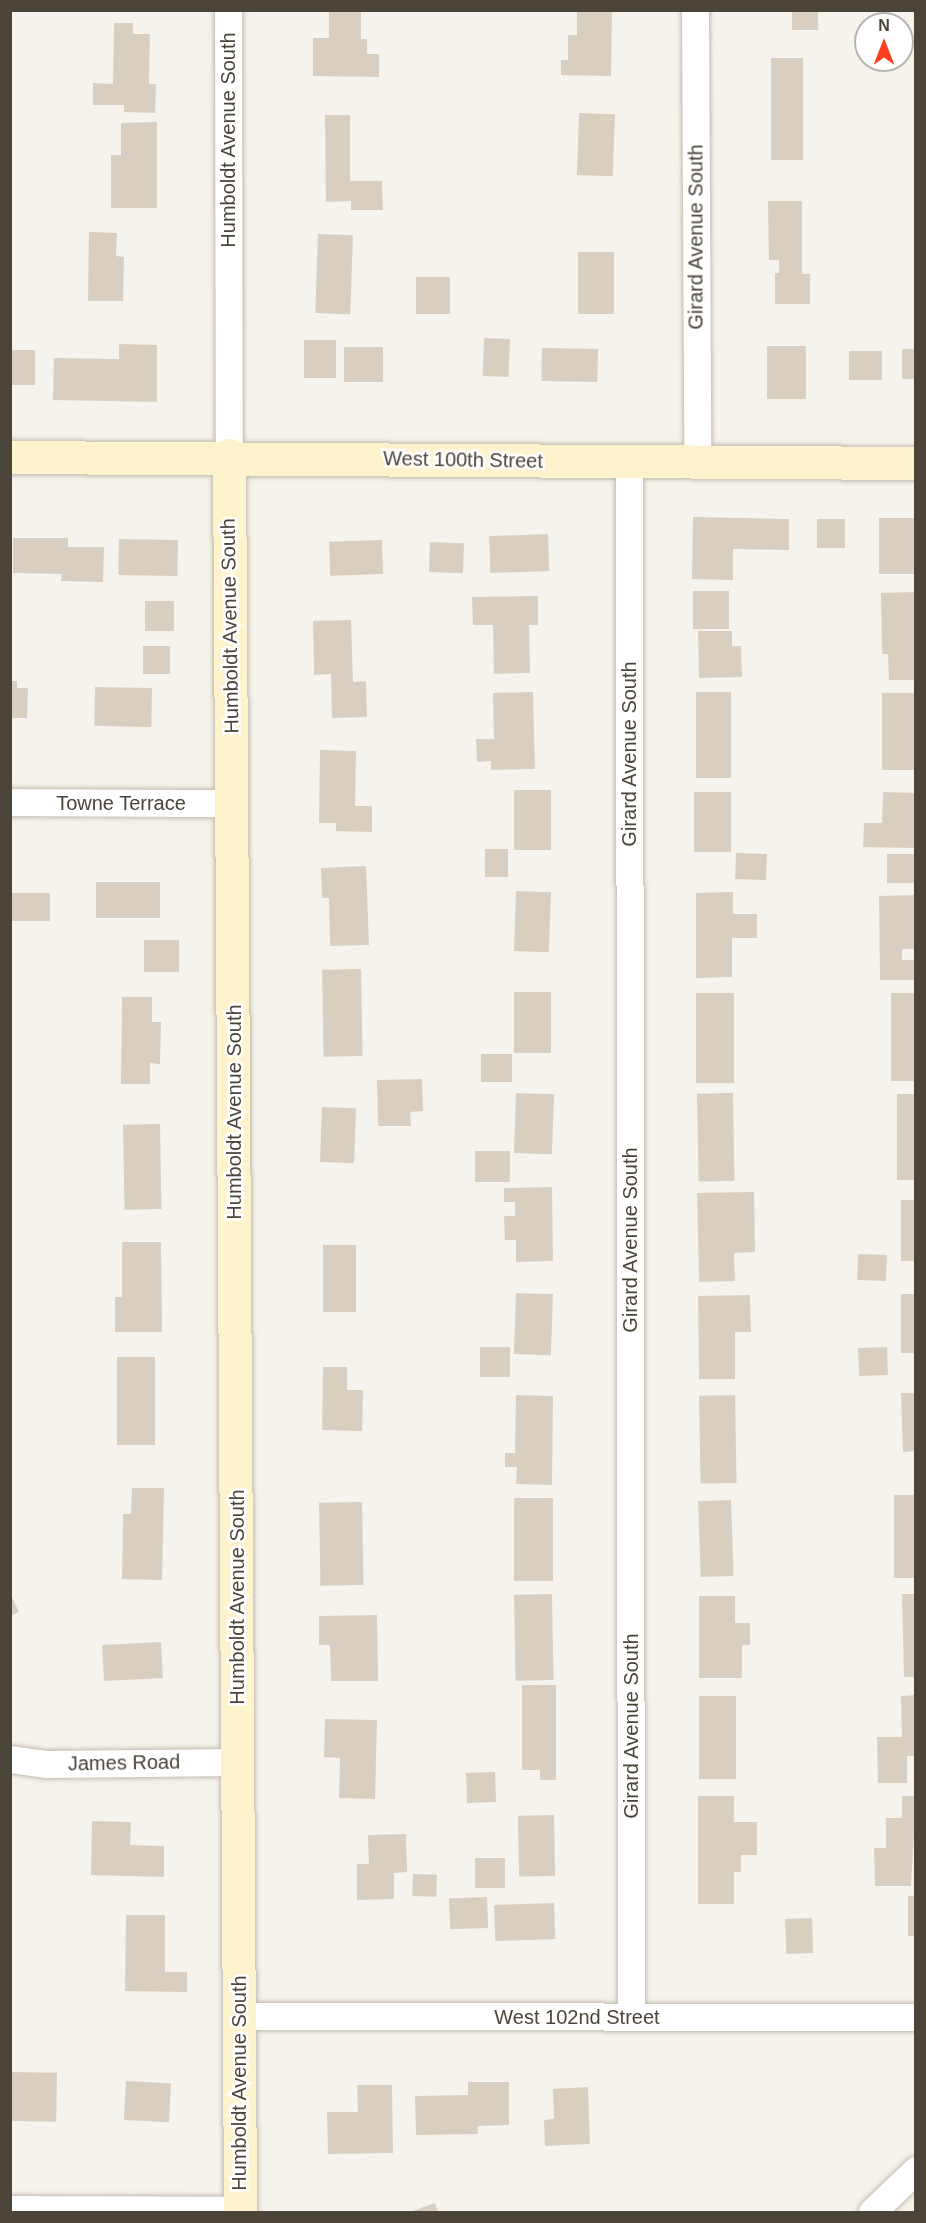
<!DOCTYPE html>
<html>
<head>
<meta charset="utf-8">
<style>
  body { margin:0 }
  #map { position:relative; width:926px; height:2223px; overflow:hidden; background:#f6f3ec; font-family:Arial,sans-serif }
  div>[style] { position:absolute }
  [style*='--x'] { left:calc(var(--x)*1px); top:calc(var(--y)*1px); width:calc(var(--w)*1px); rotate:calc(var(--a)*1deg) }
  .building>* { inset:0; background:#d8cfc1; transform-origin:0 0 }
  .roads { filter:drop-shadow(0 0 2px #c2bbae) drop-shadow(0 0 2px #c2bbae) }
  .street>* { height:27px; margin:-13.5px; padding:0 13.5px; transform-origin:13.5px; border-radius:13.5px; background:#fff }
  .secondary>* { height:33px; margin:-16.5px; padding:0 16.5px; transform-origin:16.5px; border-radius:16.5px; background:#fff3cd }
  span { translate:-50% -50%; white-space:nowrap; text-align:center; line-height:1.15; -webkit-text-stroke:5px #fff; paint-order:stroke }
  .street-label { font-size:20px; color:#4b4439 }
  .frame { position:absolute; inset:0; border:12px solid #4b4439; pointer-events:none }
  .north { position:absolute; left:854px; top:12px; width:60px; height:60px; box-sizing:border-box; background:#fff; border:2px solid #b7b4b0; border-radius:50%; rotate:0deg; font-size:16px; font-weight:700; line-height:24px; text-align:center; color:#4b4439 }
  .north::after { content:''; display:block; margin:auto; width:21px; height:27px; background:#fc3f1d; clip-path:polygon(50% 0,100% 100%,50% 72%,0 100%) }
</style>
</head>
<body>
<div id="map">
  <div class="building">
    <div style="clip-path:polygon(329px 10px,361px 10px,361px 39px,367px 39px,367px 54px,379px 54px,379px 77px,313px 76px,313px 38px,329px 38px)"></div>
    <div style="clip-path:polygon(577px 10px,612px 10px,611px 76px,561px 75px,561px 60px,568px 60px,568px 35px,577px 35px)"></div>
    <div style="left:792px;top:10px;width:26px;height:20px"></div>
    <div style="clip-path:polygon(114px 23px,133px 23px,133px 34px,150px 34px,149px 84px,156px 84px,155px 113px,124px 112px,124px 105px,93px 105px,93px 83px,113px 84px)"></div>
    <div style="left:771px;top:58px;width:32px;height:102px"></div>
    <div style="left:579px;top:113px;width:36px;height:62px;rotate:2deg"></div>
    <div style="clip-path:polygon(325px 115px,350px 115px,350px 181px,382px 181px,383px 210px,351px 210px,351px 201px,326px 202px)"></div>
    <div style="clip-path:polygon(157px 122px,157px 208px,111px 208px,111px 155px,121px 155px,121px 123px)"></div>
    <div style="clip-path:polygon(768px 201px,802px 201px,802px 274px,810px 274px,810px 304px,775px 304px,775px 273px,779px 273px,779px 260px,769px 260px)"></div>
    <div style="clip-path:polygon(89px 232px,117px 233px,116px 256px,124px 257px,123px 301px,88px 301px)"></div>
    <div style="left:318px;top:234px;width:35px;height:79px;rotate:2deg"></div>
    <div style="left:578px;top:252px;width:36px;height:62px"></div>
    <div style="left:450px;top:277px;width:37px;height:34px;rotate:90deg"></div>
    <div style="left:484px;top:338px;width:26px;height:38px;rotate:2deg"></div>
    <div style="left:304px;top:340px;width:32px;height:38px"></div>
    <div style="clip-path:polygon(119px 344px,157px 345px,157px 402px,53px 400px,54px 358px,119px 359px)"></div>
    <div style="left:767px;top:346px;width:39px;height:53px"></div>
    <div style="left:344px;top:347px;width:39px;height:35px"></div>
    <div style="left:542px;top:348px;width:56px;height:33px;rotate:1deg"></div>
    <div style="left:902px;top:349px;width:14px;height:30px"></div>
    <div style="left:10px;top:350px;width:25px;height:35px"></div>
    <div style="left:849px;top:351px;width:33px;height:29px"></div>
    <div style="clip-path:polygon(693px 517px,789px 519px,789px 550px,733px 549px,733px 580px,692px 579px)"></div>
    <div style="left:879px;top:518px;width:37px;height:56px"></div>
    <div style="left:817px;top:519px;width:28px;height:29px"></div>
    <div style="left:548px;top:534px;width:37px;height:59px;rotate:88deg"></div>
    <div style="clip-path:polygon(13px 538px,68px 538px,68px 547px,104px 547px,103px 582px,61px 581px,62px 574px,13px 573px)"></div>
    <div style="left:119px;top:539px;width:59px;height:36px;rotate:1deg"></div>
    <div style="left:382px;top:540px;width:34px;height:53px;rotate:88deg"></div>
    <div style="left:430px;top:542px;width:34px;height:30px;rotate:2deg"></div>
    <div style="left:693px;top:591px;width:36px;height:38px"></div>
    <div style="clip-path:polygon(916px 592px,916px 680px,889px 680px,888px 654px,882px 654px,881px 593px)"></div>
    <div style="clip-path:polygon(538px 596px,538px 625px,529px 625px,530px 673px,494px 674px,493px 625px,473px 625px,472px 597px)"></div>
    <div style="left:145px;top:601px;width:29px;height:30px"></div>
    <div style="clip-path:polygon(351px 620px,353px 682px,366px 681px,367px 717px,332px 718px,331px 674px,314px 675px,313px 621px)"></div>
    <div style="clip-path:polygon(698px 631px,732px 631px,732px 646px,741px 646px,742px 677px,699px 678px)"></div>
    <div style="left:143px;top:646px;width:27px;height:28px"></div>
    <div style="clip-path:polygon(10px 681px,17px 681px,17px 688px,28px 688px,27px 718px,10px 718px)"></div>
    <div style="left:95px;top:687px;width:57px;height:39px;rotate:1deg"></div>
    <div style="clip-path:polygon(533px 692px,535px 769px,491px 770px,491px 761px,477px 762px,476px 739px,494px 739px,493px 693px)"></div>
    <div style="left:696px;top:692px;width:35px;height:86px"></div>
    <div style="left:916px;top:693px;width:77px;height:34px;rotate:90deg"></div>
    <div style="clip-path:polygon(320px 750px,356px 751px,355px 806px,372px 806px,372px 832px,336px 831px,336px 823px,319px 823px)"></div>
    <div style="left:514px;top:790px;width:37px;height:60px"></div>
    <div style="left:694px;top:792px;width:37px;height:60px"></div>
    <div style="clip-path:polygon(883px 792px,916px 793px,916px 848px,863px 847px,864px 823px,882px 823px)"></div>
    <div style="left:485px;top:849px;width:23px;height:28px"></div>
    <div style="left:736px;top:853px;width:31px;height:26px;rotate:2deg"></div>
    <div style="left:887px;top:854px;width:29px;height:29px"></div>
    <div style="clip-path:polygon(366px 866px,369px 945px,330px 946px,329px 898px,322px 898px,321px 868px)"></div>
    <div style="left:96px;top:882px;width:64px;height:36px"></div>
    <div style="left:516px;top:891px;width:35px;height:60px;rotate:2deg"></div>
    <div style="clip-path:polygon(733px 892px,733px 914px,757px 914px,757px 938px,732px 938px,732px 977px,696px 978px,696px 893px)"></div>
    <div style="left:10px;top:893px;width:40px;height:28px"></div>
    <div style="clip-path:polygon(916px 895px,916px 949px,902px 949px,902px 960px,916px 960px,916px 980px,880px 980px,879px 896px)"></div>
    <div style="left:144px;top:940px;width:35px;height:32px"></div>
    <div style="left:361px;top:969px;width:87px;height:39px;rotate:89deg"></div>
    <div style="left:551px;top:992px;width:61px;height:37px;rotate:90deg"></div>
    <div style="left:696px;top:993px;width:38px;height:90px"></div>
    <div style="left:891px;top:993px;width:25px;height:88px"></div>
    <div style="clip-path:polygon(122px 997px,152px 997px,152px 1022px,161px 1022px,160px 1064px,150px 1063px,150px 1084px,121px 1084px)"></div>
    <div style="left:481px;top:1054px;width:31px;height:28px"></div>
    <div style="clip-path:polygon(422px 1079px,423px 1111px,410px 1112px,411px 1126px,378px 1126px,377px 1080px)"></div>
    <div style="left:516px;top:1093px;width:38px;height:60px;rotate:2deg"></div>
    <div style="left:733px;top:1093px;width:88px;height:36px;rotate:89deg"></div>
    <div style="left:916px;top:1094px;width:86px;height:19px;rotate:90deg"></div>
    <div style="left:322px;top:1107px;width:34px;height:55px;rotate:2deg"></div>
    <div style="left:160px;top:1124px;width:85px;height:37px;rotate:89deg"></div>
    <div style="left:475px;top:1151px;width:35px;height:31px"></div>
    <div style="clip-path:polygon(552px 1187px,553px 1261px,516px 1262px,516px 1240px,505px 1240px,504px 1216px,515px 1216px,515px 1202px,504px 1202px,504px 1188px)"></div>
    <div style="clip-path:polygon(754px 1192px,755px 1252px,734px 1253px,735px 1281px,699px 1282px,697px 1193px)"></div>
    <div style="left:901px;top:1200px;width:15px;height:61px"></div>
    <div style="clip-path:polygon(122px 1242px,161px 1242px,162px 1332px,115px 1332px,115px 1297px,122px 1297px)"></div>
    <div style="left:323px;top:1245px;width:33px;height:67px"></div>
    <div style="left:858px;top:1254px;width:29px;height:26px;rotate:2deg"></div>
    <div style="left:516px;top:1293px;width:37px;height:61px;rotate:2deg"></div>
    <div style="left:901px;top:1294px;width:15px;height:59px"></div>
    <div style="clip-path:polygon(750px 1295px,751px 1332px,735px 1332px,735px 1379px,699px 1379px,698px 1296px)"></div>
    <div style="left:510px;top:1347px;width:30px;height:30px;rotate:90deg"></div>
    <div style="left:887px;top:1347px;width:28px;height:29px;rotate:88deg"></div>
    <div style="left:117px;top:1357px;width:38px;height:88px"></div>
    <div style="clip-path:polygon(323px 1367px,347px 1367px,347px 1390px,363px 1390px,362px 1431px,322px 1430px)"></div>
    <div style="clip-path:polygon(901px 1393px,916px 1393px,916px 1451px,903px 1452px)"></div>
    <div style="clip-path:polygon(516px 1395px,553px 1396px,552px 1485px,516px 1484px,517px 1467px,505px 1467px,505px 1453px,515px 1453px)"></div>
    <div style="left:735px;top:1395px;width:88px;height:36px;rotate:89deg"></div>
    <div style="clip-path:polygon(132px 1488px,164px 1488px,162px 1580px,122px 1579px,123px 1514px,131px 1514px)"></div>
    <div style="left:894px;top:1495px;width:22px;height:83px"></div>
    <div style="left:514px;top:1498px;width:39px;height:83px"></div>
    <div style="left:731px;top:1500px;width:76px;height:33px;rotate:88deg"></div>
    <div style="left:362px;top:1502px;width:83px;height:43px;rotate:89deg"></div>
    <div style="clip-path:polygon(10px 1593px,19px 1612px,10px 1616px)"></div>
    <div style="left:552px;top:1594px;width:86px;height:38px;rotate:89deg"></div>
    <div style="clip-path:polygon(902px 1594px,916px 1594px,916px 1677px,904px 1677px)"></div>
    <div style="clip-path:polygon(699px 1596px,735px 1596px,735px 1623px,750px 1623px,750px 1645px,742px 1645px,742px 1678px,699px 1678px)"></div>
    <div style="clip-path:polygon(377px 1615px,378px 1681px,331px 1681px,330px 1645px,319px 1645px,319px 1616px)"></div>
    <div style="left:161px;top:1642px;width:36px;height:59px;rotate:87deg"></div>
    <div style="clip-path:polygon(522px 1685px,556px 1685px,556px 1780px,540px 1780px,540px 1770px,522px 1770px)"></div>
    <div style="clip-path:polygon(916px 1695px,916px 1756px,907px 1756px,907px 1783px,878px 1783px,877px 1737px,902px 1737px,901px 1696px)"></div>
    <div style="left:699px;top:1696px;width:37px;height:83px"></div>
    <div style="clip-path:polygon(325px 1719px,377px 1720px,375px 1799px,339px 1798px,340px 1758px,324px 1757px)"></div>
    <div style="left:495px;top:1772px;width:30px;height:29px;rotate:88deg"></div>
    <div style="clip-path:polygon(698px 1796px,734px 1796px,734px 1822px,757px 1822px,757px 1855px,741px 1855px,741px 1872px,734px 1872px,734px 1904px,698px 1904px)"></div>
    <div style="clip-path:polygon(902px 1796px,916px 1796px,911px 1886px,875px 1886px,874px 1848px,886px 1848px,886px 1818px,902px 1818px)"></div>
    <div style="left:554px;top:1815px;width:61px;height:36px;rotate:89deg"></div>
    <div style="clip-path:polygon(92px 1821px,131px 1822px,130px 1845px,164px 1846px,164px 1877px,91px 1875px)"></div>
    <div style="clip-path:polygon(406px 1834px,407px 1872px,394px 1873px,394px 1899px,357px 1900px,357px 1864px,369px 1864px,368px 1835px)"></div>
    <div style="left:505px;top:1858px;width:30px;height:30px;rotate:90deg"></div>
    <div style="left:413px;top:1874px;width:24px;height:22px;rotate:2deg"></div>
    <div style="left:908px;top:1896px;width:8px;height:40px"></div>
    <div style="left:487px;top:1897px;width:31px;height:38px;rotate:88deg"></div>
    <div style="left:554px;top:1903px;width:36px;height:60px;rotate:88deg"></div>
    <div style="clip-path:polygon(126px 1915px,165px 1915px,165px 1972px,187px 1972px,187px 1992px,125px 1991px)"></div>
    <div style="left:812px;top:1918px;width:35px;height:27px;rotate:88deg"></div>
    <div style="left:10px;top:2072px;width:47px;height:49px;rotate:1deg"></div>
    <div style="left:126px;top:2081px;width:45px;height:39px;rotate:3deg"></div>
    <div style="clip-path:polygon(468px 2082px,509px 2082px,509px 2125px,478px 2126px,478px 2134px,416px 2135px,415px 2096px,468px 2095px)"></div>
    <div style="clip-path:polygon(357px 2085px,392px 2085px,393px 2153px,328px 2154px,327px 2112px,358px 2112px)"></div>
    <div style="clip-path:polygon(588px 2087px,590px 2144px,545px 2146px,544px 2120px,554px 2119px,553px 2089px)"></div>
    <div style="clip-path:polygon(435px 2203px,438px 2212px,410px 2212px)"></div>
  </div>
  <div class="roads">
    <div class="street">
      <div style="--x:228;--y:10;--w:445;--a:89.9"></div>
      <div style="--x:695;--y:10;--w:453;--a:89.7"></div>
      <div style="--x:629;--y:463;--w:1554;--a:89.93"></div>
      <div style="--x:10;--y:802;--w:222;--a:0.3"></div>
      <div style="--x:10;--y:1759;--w:37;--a:8"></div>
      <div style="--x:47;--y:1764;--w:191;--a:-0.6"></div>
      <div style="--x:239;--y:2016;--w:677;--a:0.08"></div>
      <div style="--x:10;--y:2209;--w:230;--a:0.2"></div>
      <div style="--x:872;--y:2212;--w:61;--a:-43.7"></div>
    </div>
    <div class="secondary">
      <div style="--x:229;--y:455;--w:1757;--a:89.64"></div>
      <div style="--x:10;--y:457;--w:906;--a:0.38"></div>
    </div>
  </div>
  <div class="street-label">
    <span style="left:228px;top:140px;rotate:-90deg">Humboldt Avenue South</span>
    <span style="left:696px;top:237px;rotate:-90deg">Girard Avenue South</span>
    <span style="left:463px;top:460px;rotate:1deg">West 100th Street</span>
    <span style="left:230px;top:626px;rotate:-91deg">Humboldt Avenue South</span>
    <span style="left:629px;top:754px;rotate:-90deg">Girard Avenue South</span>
    <span style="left:121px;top:803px">Towne Terrace</span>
    <span style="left:234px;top:1112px;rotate:-90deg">Humboldt Avenue South</span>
    <span style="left:630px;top:1240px;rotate:-90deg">Girard Avenue South</span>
    <span style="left:237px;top:1597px;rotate:-90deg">Humboldt Avenue South</span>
    <span style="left:631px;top:1726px;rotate:-90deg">Girard Avenue South</span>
    <span style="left:124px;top:1763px;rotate:-1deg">James Road</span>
    <span style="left:577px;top:2017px">West 102nd Street</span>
    <span style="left:239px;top:2083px;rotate:-90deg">Humboldt Avenue South</span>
  </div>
  <div class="frame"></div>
  <div class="north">N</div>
</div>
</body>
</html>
